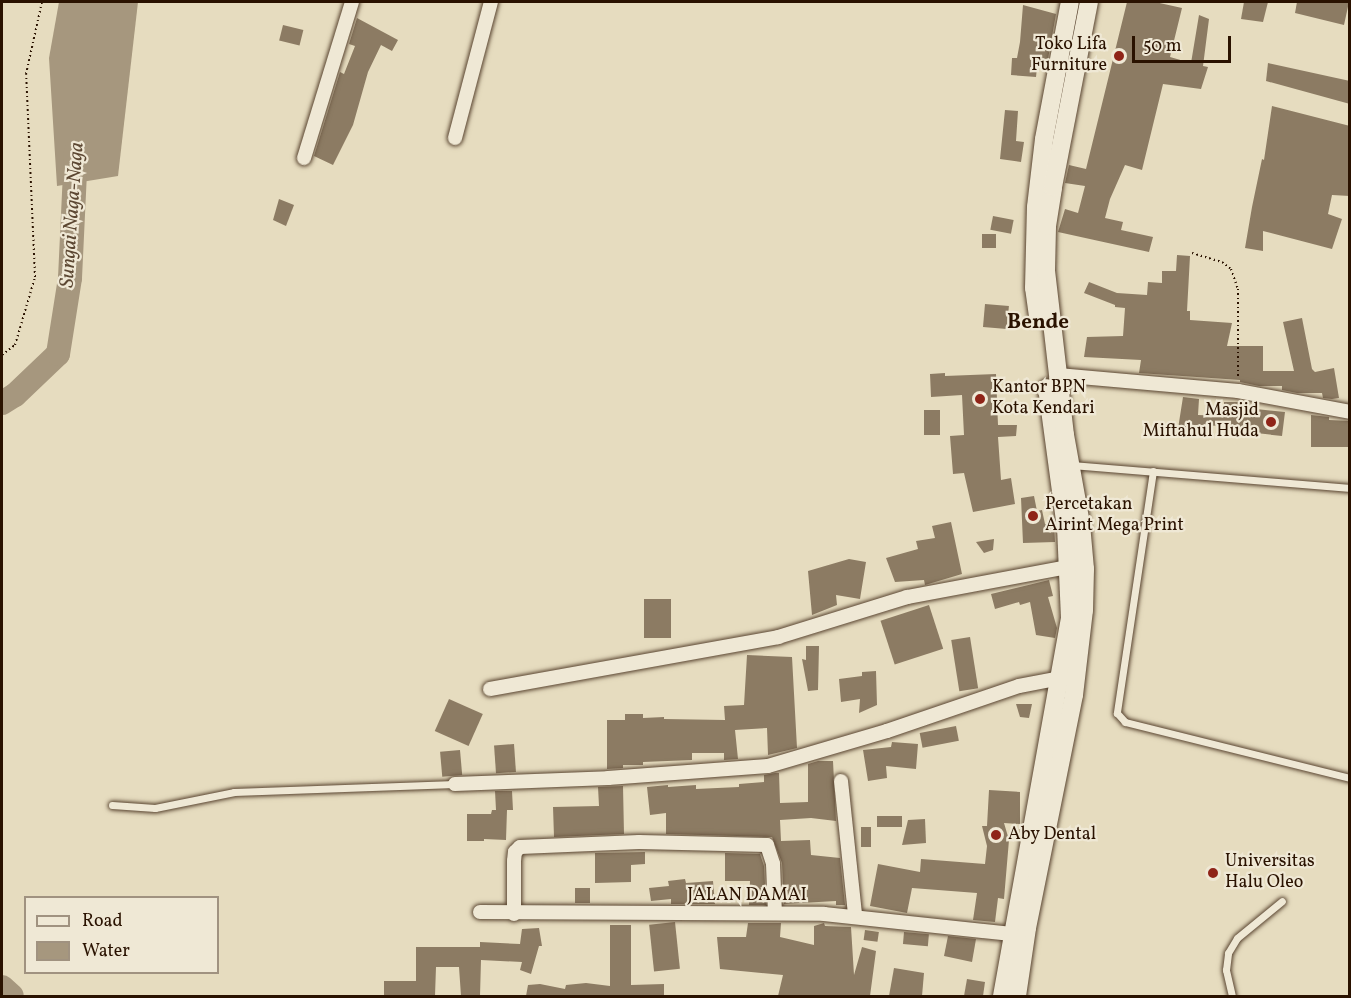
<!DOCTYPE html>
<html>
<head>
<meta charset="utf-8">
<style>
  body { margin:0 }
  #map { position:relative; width:1351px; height:998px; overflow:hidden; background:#e6dcbf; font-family:Vollkorn,serif }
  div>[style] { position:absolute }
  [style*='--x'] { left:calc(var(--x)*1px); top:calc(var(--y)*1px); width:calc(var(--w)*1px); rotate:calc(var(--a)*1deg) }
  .water>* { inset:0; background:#a6977e }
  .river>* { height:24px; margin:-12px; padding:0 12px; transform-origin:12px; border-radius:12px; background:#a6977e }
  .building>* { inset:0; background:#8c7b63; transform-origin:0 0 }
  .path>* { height:2px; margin-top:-1px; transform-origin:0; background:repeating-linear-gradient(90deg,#2a1200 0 1.5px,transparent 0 4.5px) }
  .roads { filter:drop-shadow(0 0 2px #594430) drop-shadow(0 0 2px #594430) }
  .service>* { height:7px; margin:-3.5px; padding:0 3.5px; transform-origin:3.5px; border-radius:3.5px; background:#efe8d5 }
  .minor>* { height:14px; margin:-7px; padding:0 7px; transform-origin:7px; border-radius:7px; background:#efe8d5 }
  .tertiary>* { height:18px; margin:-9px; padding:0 9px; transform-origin:9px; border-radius:9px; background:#efe8d5 }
  .dots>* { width:16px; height:16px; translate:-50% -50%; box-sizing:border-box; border:3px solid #efe8d5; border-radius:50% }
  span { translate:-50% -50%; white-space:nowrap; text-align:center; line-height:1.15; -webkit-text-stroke:4.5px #efe8d5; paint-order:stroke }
  .poi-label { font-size:18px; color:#2a1200 }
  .right { translate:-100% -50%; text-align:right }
  .left { translate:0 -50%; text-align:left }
  .street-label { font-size:18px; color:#2a1200 }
  .water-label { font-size:20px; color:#5c4732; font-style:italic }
  .quarter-label { font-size:21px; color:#2a1200; font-weight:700 }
  .frame { position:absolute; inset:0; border:3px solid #2a1200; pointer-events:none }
  .legend { position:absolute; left:24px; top:896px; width:195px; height:78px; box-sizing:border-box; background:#efe8d5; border:2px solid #a09280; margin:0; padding:8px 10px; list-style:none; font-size:18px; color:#2a1200 }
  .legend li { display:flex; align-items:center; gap:12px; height:30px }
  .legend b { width:30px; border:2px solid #a09280 }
  .scale { position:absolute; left:1132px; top:36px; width:99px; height:27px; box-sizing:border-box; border:3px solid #2a1200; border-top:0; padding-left:8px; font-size:18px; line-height:21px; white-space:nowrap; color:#2a1200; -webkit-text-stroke:4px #efe8d5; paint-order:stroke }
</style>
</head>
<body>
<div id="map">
  <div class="water">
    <div style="clip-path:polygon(59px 2px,138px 2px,118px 176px,57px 186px,49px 58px)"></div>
  </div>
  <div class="river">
    <div style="--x:2;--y:403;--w:15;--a:-32"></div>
    <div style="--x:15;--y:395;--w:59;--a:-43.6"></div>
    <div style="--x:58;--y:354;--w:77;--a:-81"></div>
    <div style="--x:70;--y:278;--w:127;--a:-87.3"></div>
    <div style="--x:2;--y:987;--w:13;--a:42"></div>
  </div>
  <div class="building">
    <div style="clip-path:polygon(1127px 2px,1155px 2px,1182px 8px,1170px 57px,1191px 63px,1199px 15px,1209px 19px,1203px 66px,1208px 67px,1201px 89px,1163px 84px,1142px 170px,1125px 165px,1110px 199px,1105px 218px,1123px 222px,1121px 230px,1153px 237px,1149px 252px,1058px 232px,1065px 209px,1078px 213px,1085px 186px,1065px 183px,1069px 165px,1086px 169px)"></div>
    <div style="clip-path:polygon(1244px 2px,1268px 2px,1263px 22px,1241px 19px)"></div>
    <div style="clip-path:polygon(1297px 2px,1349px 2px,1344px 25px,1295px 13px)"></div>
    <div style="clip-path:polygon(1023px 5px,1056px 14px,1048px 59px,1038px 58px,1036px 77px,1011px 75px,1012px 58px,1017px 58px,1020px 42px)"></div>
    <div style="clip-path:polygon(357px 18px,398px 40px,392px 51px,381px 45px,368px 72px,353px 125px,333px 165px,314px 156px,340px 72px,344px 74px,355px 46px,349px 44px)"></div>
    <div style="left:283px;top:25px;width:21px;height:16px;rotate:14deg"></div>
    <div style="clip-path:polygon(1268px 63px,1350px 81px,1350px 104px,1266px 81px)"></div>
    <div style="clip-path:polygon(1272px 106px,1350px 126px,1350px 196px,1332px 195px,1328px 214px,1342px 219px,1332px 249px,1263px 231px,1263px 251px,1245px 248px,1252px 207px,1262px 159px,1264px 160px)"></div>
    <div style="clip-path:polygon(1005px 110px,1018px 111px,1016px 141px,1024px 142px,1021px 162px,1000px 159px)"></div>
    <div style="clip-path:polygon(279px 199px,294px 205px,286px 226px,273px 220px)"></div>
    <div style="left:993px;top:216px;width:21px;height:14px;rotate:11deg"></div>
    <div style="left:982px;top:234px;width:14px;height:14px"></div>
    <div style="clip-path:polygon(1177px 255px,1190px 256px,1187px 311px,1190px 311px,1190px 320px,1232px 323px,1227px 346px,1263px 346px,1263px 371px,1294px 371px,1283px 322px,1302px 318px,1312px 369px,1315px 372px,1334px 368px,1339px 398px,1332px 399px,1323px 398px,1322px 393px,1297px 393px,1282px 390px,1282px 386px,1259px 386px,1240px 382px,1240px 380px,1139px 373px,1141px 360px,1084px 357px,1087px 337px,1123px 336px,1125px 308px,1115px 307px,1115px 305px,1084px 293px,1089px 282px,1117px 293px,1147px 295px,1148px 282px,1162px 283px,1162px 271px,1176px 271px)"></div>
    <div style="left:985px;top:304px;width:24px;height:23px;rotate:5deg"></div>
    <div style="clip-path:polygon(945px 373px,945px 376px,996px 374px,998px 425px,1017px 425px,1016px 436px,998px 437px,1001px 480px,1011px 478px,1015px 504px,973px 512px,964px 473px,953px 474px,950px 436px,964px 435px,962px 395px,931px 397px,930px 374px)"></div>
    <div style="clip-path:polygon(1183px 397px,1199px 399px,1198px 415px,1224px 416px,1224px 402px,1246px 402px,1247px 408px,1285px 412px,1282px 436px,1247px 432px,1247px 435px,1224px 435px,1224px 426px,1191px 425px,1191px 437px,1177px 435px)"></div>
    <div style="left:924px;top:410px;width:16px;height:25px"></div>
    <div style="clip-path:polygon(1311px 415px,1329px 417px,1329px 420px,1350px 421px,1350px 447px,1311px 447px)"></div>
    <div style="clip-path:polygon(1034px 496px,1037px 511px,1042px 510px,1045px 524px,1054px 524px,1055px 542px,1023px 543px,1021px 498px)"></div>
    <div style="clip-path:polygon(951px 522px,962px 574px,925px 585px,924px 580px,895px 582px,886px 558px,918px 549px,916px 541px,935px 538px,932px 526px)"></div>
    <div style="clip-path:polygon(994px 539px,993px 550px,984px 553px,976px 542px)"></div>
    <div style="clip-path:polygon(849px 559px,866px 562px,860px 599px,836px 595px,837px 605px,812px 615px,808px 571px)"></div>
    <div style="clip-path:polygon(1049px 580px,1053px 596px,1048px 597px,1057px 628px,1055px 638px,1036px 635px,1030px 602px,1020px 605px,1019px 602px,995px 609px,991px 594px)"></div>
    <div style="left:644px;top:599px;width:27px;height:39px"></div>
    <div style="left:929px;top:605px;width:46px;height:51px;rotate:72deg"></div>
    <div style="left:970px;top:637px;width:52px;height:19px;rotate:81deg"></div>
    <div style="clip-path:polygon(806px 646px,819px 646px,818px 690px,808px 691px,802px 659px,806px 660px)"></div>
    <div style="clip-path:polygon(747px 655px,792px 657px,797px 748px,768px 755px,767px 728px,735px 730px,738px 759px,724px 760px,724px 753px,692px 753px,692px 760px,643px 762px,643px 765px,623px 765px,623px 768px,607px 769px,607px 720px,625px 720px,625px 714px,643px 714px,643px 718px,664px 717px,664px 719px,725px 720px,724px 706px,744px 705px)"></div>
    <div style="clip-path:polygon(876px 671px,877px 705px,859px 713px,860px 699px,841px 702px,839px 679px,862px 676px,862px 672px)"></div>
    <div style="left:449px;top:699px;width:37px;height:35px;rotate:24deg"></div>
    <div style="clip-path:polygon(1016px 704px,1032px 704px,1029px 718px,1020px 717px)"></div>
    <div style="left:956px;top:726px;width:15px;height:37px;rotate:79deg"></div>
    <div style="clip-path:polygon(892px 742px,918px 744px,916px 769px,886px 766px,887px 778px,868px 781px,863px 750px,891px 747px)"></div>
    <div style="left:514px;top:744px;width:28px;height:20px;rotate:86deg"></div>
    <div style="left:460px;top:750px;width:25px;height:20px;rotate:85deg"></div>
    <div style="clip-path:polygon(818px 761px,833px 761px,836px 821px,811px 818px,780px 820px,781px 841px,810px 840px,811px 855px,840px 858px,845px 905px,836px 905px,836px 901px,784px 904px,782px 863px,772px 837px,666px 834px,666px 813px,650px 815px,647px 787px,668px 785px,668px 787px,696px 785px,696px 789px,739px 787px,739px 784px,764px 782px,764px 775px,775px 773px,779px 773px,780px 803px,808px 802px,808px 764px)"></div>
    <div style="clip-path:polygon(623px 786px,624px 834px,554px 837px,553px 807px,599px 806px,598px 787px)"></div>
    <div style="clip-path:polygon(989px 790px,1020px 792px,1020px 824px,1004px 823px,1009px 840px,1004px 899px,998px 898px,995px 922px,973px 920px,977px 893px,912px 888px,907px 913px,870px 906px,878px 864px,920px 872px,921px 859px,985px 864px,987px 846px,982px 826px,987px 826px)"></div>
    <div style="clip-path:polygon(495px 791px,512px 791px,513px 810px,507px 810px,506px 840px,484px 839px,484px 841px,467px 841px,467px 814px,491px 814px,492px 810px,496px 810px)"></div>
    <div style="left:877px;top:816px;width:25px;height:11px"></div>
    <div style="clip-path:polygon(925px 819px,926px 843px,902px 845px,908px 820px)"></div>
    <div style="left:861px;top:827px;width:10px;height:20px"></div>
    <div style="clip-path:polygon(645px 852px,645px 864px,631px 865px,631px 882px,595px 883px,595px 853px)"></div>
    <div style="clip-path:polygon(725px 853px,760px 854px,764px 866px,766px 905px,749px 905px,750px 881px,725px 881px)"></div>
    <div style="clip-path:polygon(685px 879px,686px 883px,713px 881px,715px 904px,671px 904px,671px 899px,651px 901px,649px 888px,669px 886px,668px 881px)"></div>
    <div style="left:575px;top:888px;width:15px;height:15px"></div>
    <div style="left:675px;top:922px;width:47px;height:26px;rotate:84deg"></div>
    <div style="clip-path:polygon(748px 923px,781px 923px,780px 937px,814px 945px,814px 926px,824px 923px,825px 926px,851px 927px,854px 975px,862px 947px,876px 951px,870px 996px,778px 996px,783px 975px,720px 969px,717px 937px,746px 937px)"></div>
    <div style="clip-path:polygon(610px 925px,631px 925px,631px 985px,664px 984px,664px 996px,526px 996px,528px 985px,540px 984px,565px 989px,566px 985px,586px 983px,610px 986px)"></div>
    <div style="clip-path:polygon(539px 928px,542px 946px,539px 946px,531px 974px,520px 970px,522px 962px,481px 960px,480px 996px,461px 996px,459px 967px,436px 967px,435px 996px,384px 996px,384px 981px,416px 981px,416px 947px,480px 947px,480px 942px,520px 944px,522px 929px)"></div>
    <div style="left:865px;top:930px;width:14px;height:10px;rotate:8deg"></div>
    <div style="left:904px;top:932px;width:25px;height:12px;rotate:5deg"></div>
    <div style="clip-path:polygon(948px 936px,976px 939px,972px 962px,944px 956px)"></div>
    <div style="clip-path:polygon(894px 968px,924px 973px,922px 996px,889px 996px)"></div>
    <div style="clip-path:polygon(967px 979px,985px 982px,983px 996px,964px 996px)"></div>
  </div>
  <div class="path">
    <div style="--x:1192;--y:253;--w:31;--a:17"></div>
    <div style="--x:1222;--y:262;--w:11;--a:38"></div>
    <div style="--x:1231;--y:269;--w:21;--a:71"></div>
    <div style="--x:1238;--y:289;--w:90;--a:90"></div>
    <div style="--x:2;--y:355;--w:16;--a:-38"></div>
    <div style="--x:15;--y:345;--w:71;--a:-73.6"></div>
    <div style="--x:35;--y:277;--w:203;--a:-92.5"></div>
    <div style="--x:26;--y:74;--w:74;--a:-77.5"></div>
  </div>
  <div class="roads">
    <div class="service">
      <div style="--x:1072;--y:465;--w:279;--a:4.7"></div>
      <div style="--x:1153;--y:471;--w:245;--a:98.5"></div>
      <div style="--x:1117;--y:713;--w:12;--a:48"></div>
      <div style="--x:1125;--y:722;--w:232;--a:14"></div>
      <div style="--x:112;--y:805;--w:43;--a:4"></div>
      <div style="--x:155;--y:808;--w:81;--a:-11.4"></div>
      <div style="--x:234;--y:792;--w:221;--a:-2.1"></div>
      <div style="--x:1232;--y:996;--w:27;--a:-103"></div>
      <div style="--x:1226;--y:970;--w:17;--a:-83"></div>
      <div style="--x:1228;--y:953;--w:17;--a:-59"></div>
      <div style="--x:1237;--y:938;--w:58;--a:-39.4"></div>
    </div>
    <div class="minor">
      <div style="--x:455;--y:138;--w:141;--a:-75.2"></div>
      <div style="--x:304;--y:158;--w:163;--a:-72.9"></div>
      <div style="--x:1058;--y:375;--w:181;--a:5.1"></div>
      <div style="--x:1238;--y:391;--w:114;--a:10.6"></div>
      <div style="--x:490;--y:689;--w:293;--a:-10.2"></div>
      <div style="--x:778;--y:637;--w:135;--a:-17.2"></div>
      <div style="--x:907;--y:597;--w:164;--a:-10.6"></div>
      <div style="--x:841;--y:781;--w:135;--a:84"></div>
      <div style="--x:455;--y:784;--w:153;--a:-2.2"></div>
      <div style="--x:608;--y:778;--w:160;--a:-4.3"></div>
      <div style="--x:768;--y:766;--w:124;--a:-16.4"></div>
      <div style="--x:887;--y:731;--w:139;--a:-18.8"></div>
      <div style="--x:1019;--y:686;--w:43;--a:-10.8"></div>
      <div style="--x:480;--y:912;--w:344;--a:0.3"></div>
      <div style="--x:824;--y:914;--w:189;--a:6.1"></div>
      <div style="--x:514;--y:914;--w:53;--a:-90"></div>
      <div style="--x:514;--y:861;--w:9;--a:-84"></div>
      <div style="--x:515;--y:852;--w:7;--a:-45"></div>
      <div style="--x:520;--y:847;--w:119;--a:-2.4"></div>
      <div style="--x:639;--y:842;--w:128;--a:1.3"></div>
      <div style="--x:767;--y:845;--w:20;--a:72"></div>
      <div style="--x:773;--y:864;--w:49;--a:87.7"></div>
    </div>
    <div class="tertiary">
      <div style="--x:1038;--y:316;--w:28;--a:-98"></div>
      <div style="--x:1034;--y:288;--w:81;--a:-88.6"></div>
      <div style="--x:1036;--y:207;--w:68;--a:-83.3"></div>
      <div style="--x:1044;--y:139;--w:139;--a:-79.3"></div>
      <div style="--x:1002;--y:996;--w:384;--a:-79.8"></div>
      <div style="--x:1070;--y:618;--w:90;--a:-92.5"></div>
      <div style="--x:1066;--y:528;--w:141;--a:-97.7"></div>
      <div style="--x:1017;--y:996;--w:69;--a:-81.6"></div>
      <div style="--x:1027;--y:928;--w:238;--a:-78.6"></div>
      <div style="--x:1074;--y:695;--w:86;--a:-83.3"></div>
      <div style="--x:1084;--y:610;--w:41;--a:-88.6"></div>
      <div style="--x:1085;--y:569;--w:45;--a:-95.1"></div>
      <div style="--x:1081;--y:524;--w:90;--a:-100.2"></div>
      <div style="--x:1065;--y:435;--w:165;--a:-96.6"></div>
      <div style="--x:1046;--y:271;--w:45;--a:-88.7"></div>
      <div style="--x:1047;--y:226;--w:39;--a:-81"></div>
      <div style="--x:1053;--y:187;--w:188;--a:-79"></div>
    </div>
  </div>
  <div class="dots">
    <div style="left:1119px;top:56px;background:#8f2418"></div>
    <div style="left:980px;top:399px;background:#8f2418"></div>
    <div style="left:1271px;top:422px;background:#8f2418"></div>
    <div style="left:1033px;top:516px;background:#8f2418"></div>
    <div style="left:996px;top:835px;background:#8f2418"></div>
    <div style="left:1213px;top:873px;background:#8f2418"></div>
  </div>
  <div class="poi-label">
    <span class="right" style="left:1107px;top:56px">Toko Lifa<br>Furniture</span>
    <span class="left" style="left:992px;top:399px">Kantor BPN<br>Kota Kendari</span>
    <span class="right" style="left:1259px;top:422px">Masjid<br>Miftahul Huda</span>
    <span class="left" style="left:1045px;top:516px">Percetakan<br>Airint Mega Print</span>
    <span class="left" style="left:1008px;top:835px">Aby Dental</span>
    <span class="left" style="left:1225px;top:873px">Universitas<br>Halu Oleo</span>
  </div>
  <div class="street-label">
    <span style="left:747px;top:896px">JALAN DAMAI</span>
  </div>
  <div class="water-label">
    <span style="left:73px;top:215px;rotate:-86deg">Sungai Naga-Naga</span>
  </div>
  <div class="quarter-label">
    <span style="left:1038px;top:323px">Bende</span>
  </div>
  <div class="frame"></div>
  <ul class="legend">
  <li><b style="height:8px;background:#efe8d5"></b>Road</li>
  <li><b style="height:16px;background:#a6977e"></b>Water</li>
  </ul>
  <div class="scale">50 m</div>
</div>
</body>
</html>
